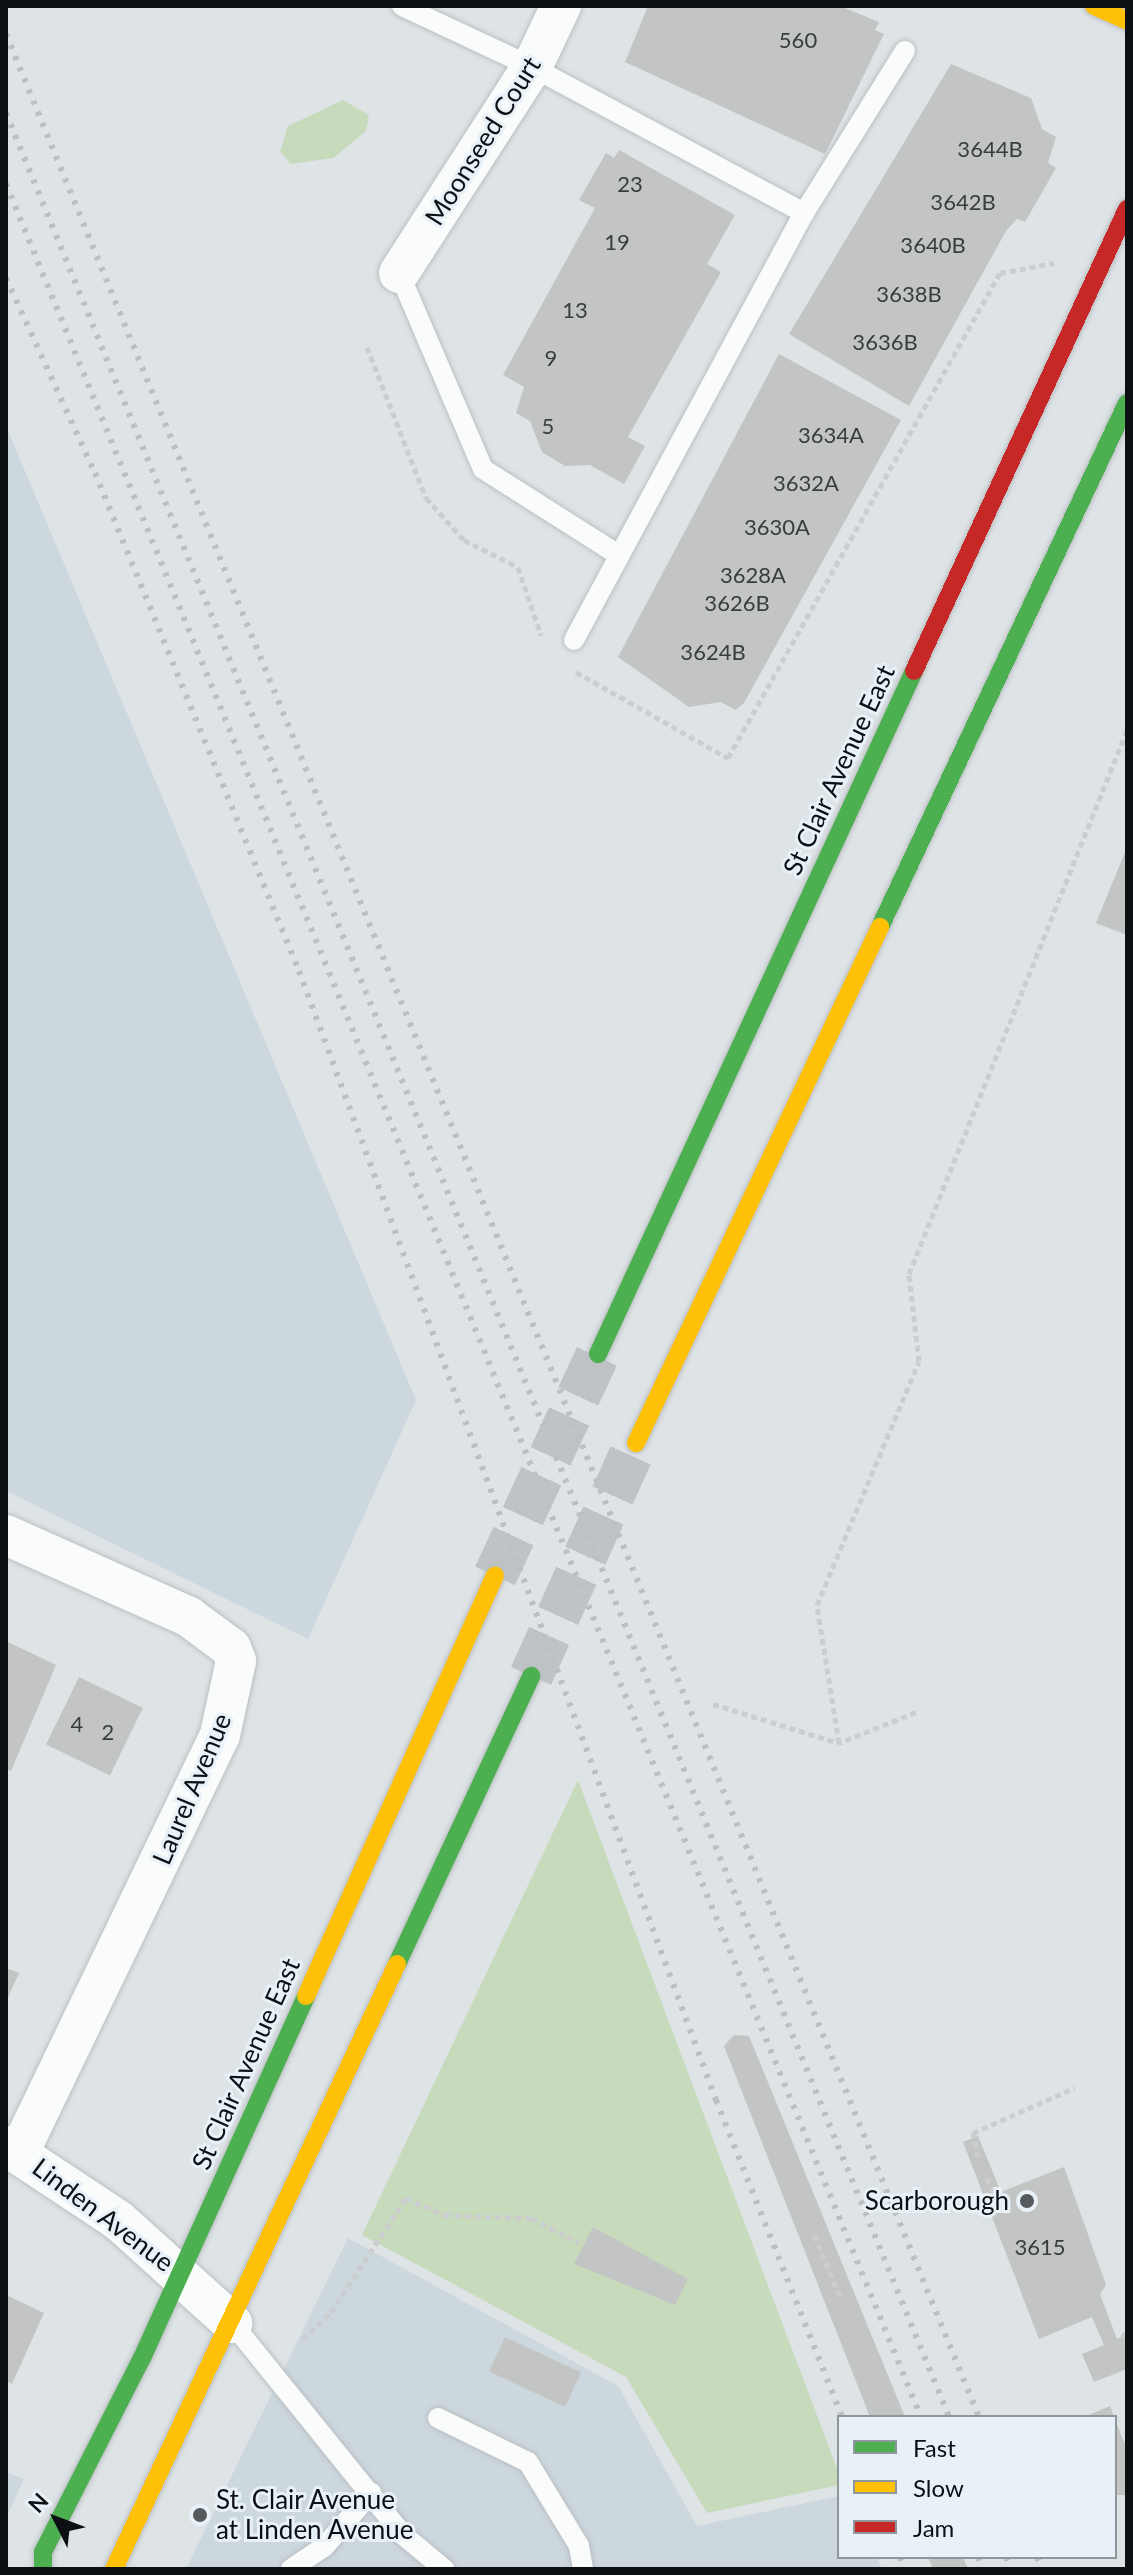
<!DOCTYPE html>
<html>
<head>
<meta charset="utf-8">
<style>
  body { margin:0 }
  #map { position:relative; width:1133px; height:2575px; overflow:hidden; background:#dee3e6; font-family:Lato,sans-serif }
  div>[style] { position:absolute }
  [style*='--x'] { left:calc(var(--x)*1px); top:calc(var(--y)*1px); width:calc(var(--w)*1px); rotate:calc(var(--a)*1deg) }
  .built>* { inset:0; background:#ccd7de }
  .green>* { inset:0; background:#c7dbbc }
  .building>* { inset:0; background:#c3c4c4; transform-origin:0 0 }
  .secondary-tunnel>* { height:44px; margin-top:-22px; transform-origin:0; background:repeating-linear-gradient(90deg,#bfc3c6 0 44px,transparent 0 66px) }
  .path>* { height:5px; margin-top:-2.5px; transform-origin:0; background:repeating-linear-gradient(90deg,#cbcdce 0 6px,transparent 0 10px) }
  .roads { filter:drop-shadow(0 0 2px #bbbfc2) drop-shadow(0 0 2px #bbbfc2) }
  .lane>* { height:20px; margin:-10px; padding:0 10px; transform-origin:10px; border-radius:10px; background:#fafbfb }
  .street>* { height:40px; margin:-20px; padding:0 20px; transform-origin:20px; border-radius:20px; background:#fafbfb }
  .fast>* { height:18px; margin:-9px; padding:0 9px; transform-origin:9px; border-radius:9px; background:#4caf50 }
  .slow>* { height:18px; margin:-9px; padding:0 9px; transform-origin:9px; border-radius:9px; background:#ffc107 }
  .jam>* { height:18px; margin:-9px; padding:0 9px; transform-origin:9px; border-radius:9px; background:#c62828 }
  .rail>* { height:6px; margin-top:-3px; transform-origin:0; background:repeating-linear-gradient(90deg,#bebfc0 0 4px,transparent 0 12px) }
  .dots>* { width:22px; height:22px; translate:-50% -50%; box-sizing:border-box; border:4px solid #e8f1f8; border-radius:50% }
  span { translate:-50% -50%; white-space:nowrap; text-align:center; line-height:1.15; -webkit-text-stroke:6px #e8f1f8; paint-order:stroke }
  .number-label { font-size:22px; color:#3a3d3e }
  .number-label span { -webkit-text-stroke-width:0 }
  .street-label { font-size:26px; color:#0d1012 }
  .poi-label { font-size:26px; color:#0d1012 }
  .right { translate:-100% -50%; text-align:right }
  .left { translate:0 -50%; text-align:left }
  .frame { position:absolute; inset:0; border:8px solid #0d1012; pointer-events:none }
  .legend { position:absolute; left:837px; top:2415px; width:280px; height:144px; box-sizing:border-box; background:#e8f1f8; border:2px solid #90979c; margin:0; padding:10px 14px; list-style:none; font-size:24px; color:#0d1012 }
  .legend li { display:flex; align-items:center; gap:16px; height:40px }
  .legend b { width:40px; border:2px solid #90979c }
  .north { position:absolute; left:16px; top:2479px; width:80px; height:80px; -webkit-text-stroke:6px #e8f1f8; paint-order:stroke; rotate:312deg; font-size:22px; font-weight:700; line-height:32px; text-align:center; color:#0d1012 }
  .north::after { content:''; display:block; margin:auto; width:28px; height:36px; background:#0d1012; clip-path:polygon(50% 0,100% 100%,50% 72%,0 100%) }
</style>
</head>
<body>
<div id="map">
  <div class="built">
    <div style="clip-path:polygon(6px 426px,416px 1400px,308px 1639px,6px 1491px)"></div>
    <div style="clip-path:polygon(348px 2238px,618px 2386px,697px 2526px,839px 2496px,839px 2557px,877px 2557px,882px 2569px,186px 2569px)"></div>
    <div style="clip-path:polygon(6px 2472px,24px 2479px,6px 2518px)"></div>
  </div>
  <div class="green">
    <div style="clip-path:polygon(343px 100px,369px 115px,366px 131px,333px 158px,291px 164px,280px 152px,288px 126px)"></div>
    <div style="clip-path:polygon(578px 1780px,839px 2474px,839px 2485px,707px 2513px,626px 2377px,362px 2235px)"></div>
  </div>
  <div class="building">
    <div style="clip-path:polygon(648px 6px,840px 6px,879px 22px,875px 30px,884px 34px,825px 154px,625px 62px)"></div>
    <div style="clip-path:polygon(951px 64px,1031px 98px,1042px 129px,1056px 137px,1048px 163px,1056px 168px,1025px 222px,1017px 219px,1006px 231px,909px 406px,789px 334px)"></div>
    <div style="clip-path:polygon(619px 150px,735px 215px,707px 264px,721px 272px,628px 437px,645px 446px,624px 484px,590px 465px,565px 466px,542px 452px,530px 421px,516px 413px,524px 387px,503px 375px,595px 208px,579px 200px,606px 153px,614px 158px)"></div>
    <div style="clip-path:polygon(779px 354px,901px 420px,744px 703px,735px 710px,721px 702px,689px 707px,618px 657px)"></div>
    <div style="clip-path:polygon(1127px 847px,1127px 935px,1096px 923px)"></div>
    <div style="clip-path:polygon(6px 1641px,56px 1665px,11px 1771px,6px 1769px)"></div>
    <div style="left:79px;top:1677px;width:71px;height:75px;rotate:26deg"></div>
    <div style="clip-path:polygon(6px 1968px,19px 1973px,6px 2002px)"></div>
    <div style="clip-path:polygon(734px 2035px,749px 2036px,905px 2417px,870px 2417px,724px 2046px)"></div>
    <div style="clip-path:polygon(978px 2136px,1001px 2192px,1064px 2167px,1106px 2285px,1100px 2294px,1117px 2339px,1127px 2334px,1127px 2369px,1094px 2382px,1082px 2354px,1104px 2345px,1092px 2317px,1039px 2339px,963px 2142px)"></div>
    <div style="clip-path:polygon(593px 2227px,688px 2279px,675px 2305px,574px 2264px)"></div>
    <div style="clip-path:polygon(6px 2295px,44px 2313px,12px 2384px,6px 2381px)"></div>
    <div style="left:505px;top:2337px;width:84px;height:38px;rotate:25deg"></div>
    <div style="clip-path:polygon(1110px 2406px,1114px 2417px,1084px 2417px)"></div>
    <div style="clip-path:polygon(1115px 2420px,1127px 2449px,1127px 2495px,1115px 2495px)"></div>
    <div style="clip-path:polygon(928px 2557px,963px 2557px,968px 2569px,933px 2569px)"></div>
  </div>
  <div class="secondary-tunnel">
    <div style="--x:495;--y:1576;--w:245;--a:-65.1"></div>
    <div style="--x:531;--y:1676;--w:256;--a:-65.7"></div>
  </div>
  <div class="path">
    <div style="--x:367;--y:347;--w:162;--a:68.7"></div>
    <div style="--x:426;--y:498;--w:57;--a:47.9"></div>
    <div style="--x:464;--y:540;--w:60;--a:26.6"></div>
    <div style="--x:518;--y:567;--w:72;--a:71.3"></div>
    <div style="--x:576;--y:672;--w:175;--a:29.5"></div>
    <div style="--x:728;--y:758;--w:556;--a:-60.72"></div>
    <div style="--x:1000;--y:273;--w:55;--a:-10.5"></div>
    <div style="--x:713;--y:1704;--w:132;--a:17.2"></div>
    <div style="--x:916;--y:1712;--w:83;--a:158.1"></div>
    <div style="--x:839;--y:1743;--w:140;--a:-99.1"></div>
    <div style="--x:817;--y:1605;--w:264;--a:-67.3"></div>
    <div style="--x:919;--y:1361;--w:88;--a:-96.6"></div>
    <div style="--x:909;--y:1274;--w:586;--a:-68.16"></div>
    <div style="--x:978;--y:2157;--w:25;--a:-102"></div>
    <div style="--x:973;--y:2133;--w:111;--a:-24"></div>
    <div style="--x:987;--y:2178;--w:21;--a:67"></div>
    <div style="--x:814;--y:2235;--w:69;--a:67.1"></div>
    <div style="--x:1122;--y:2337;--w:8;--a:-50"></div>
    <div style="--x:303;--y:2339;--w:39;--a:-44"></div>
    <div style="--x:331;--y:2312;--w:136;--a:-56.7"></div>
    <div style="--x:406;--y:2198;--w:43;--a:23.6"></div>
    <div style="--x:445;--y:2215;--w:87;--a:2"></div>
    <div style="--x:532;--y:2218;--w:53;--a:28"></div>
    <div style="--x:1126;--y:2495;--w:1;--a:0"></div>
  </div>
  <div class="roads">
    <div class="lane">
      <div style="--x:402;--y:6;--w:144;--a:25.1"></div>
      <div style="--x:532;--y:67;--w:309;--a:28.2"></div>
      <div style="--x:399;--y:273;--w:213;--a:66.8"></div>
      <div style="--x:483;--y:469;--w:159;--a:32.4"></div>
      <div style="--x:574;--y:640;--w:485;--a:-61.7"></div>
      <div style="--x:804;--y:213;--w:191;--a:-58.1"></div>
      <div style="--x:232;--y:2323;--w:271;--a:51.1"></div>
      <div style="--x:402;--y:2534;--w:55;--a:39.8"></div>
      <div style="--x:438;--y:2418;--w:100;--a:26.1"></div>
      <div style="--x:528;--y:2462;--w:98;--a:58.7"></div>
      <div style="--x:579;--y:2546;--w:23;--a:80"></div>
      <div style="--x:291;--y:2569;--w:40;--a:-34"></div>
      <div style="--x:324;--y:2547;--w:72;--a:-49"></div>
    </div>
    <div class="street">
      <div style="--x:399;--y:273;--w:245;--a:-57.2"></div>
      <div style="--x:532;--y:67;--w:68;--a:-64.6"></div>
      <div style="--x:6;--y:1535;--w:201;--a:24.1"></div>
      <div style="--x:189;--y:1617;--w:52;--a:36.4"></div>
      <div style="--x:231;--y:1648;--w:14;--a:69"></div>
      <div style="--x:236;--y:1661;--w:76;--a:102.2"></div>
      <div style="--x:220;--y:1735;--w:463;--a:115.7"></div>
      <div style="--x:6;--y:2146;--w:134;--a:33.5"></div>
      <div style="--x:118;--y:2220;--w:154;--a:42.1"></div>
    </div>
    <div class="fast">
      <div style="--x:880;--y:927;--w:579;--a:-64.76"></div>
      <div style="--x:598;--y:1354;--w:753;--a:-65.17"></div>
      <div style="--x:397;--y:1964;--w:318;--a:-65"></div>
      <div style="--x:43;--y:2569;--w:17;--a:-90"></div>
      <div style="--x:43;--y:2552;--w:218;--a:-63"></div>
      <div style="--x:142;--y:2358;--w:397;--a:-65.6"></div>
    </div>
    <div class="slow">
      <div style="--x:1094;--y:6;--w:36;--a:24"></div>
      <div style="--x:636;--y:1443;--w:571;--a:-64.69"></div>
      <div style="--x:306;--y:1996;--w:461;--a:-65.8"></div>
      <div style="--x:114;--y:2569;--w:668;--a:-64.93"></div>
    </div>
    <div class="jam">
      <div style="--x:914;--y:671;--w:509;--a:-65.25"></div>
    </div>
  </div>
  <div class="rail">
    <div style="--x:6;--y:34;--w:2574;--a:67.79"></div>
    <div style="--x:6;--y:113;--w:2490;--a:67.74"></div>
    <div style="--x:6;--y:184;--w:2413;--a:67.72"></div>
    <div style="--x:6;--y:278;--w:214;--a:65.5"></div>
    <div style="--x:95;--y:473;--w:538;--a:67.72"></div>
    <div style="--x:299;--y:971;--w:1204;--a:69.73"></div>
    <div style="--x:716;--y:2100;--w:341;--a:68.3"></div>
    <div style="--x:900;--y:2557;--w:13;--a:67"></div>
    <div style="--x:978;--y:2557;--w:13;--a:67"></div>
    <div style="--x:1006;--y:2557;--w:13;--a:67"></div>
    <div style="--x:1037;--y:2557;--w:13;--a:67"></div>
  </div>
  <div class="dots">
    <div style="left:1027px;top:2201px;background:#565a5c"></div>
    <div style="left:200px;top:2515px;background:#565a5c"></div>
  </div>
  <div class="number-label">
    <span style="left:798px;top:40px">560</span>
    <span style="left:990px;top:149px">3644B</span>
    <span style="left:630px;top:184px">23</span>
    <span style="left:963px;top:202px">3642B</span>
    <span style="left:617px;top:242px">19</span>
    <span style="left:933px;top:245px">3640B</span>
    <span style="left:909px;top:294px">3638B</span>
    <span style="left:575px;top:310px">13</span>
    <span style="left:885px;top:342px">3636B</span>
    <span style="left:551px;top:358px">9</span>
    <span style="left:548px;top:426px">5</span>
    <span style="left:831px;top:435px">3634A</span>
    <span style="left:806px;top:483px">3632A</span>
    <span style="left:777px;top:527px">3630A</span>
    <span style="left:753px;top:575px">3628A</span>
    <span style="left:737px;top:603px">3626B</span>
    <span style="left:713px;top:652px">3624B</span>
    <span style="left:77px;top:1724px">4</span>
    <span style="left:108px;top:1732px">2</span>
    <span style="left:1040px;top:2247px">3615</span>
  </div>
  <div class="street-label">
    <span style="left:483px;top:141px;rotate:-58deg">Moonseed Court</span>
    <span style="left:839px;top:770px;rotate:-65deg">St Clair Avenue East</span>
    <span style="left:192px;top:1789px;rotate:-67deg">Laurel Avenue</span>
    <span style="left:246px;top:2064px;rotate:-66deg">St Clair Avenue East</span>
    <span style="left:103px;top:2215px;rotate:37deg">Linden Avenue</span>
  </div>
  <div class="poi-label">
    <span class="right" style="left:1009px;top:2201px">Scarborough</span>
    <span class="left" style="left:216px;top:2515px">St. Clair Avenue<br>at Linden Avenue</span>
  </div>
  <div class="frame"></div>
  <ul class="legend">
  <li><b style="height:10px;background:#4caf50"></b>Fast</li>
  <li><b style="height:10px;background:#ffc107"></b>Slow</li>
  <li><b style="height:10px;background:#c62828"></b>Jam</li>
  </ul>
  <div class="north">N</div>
</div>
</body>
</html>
